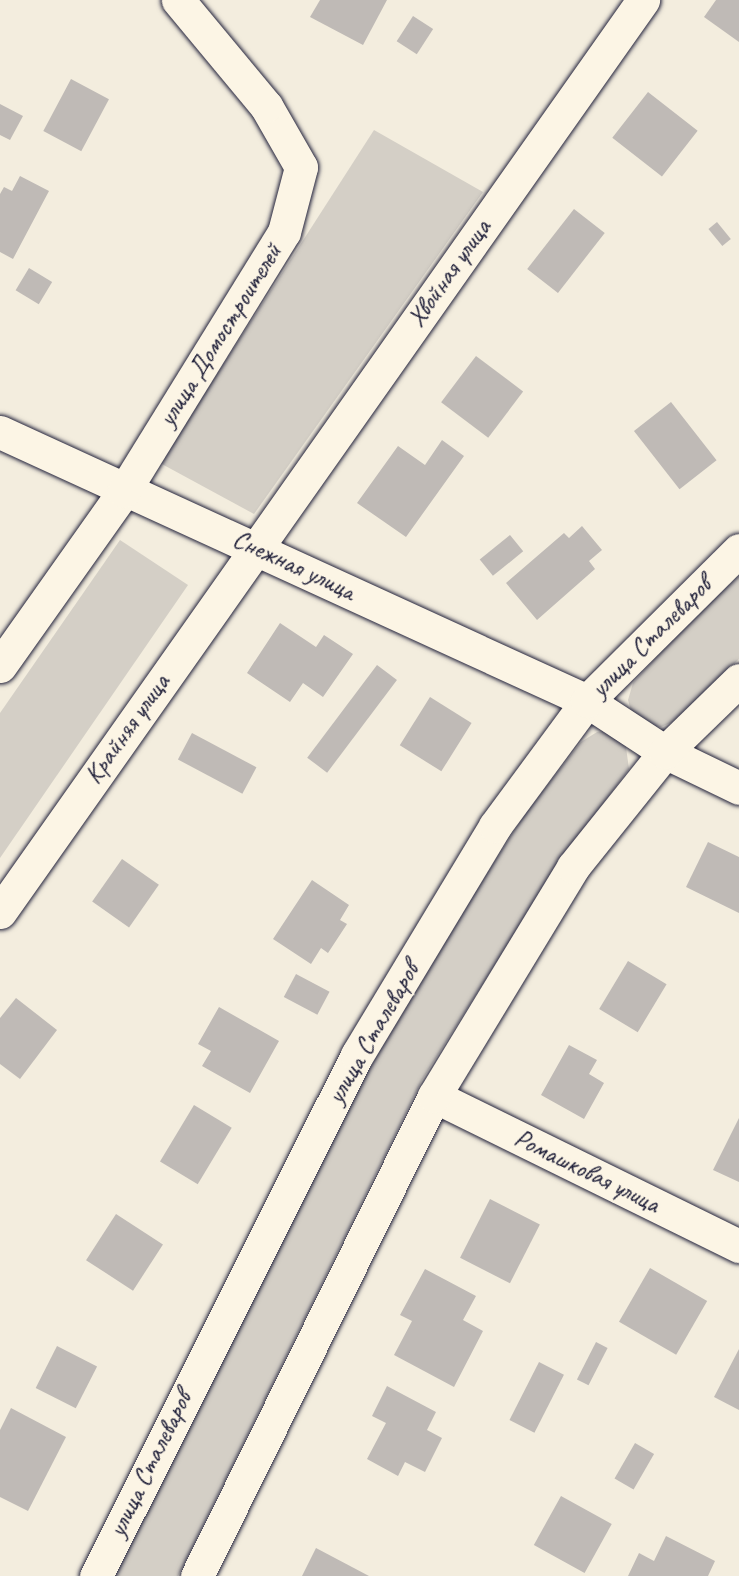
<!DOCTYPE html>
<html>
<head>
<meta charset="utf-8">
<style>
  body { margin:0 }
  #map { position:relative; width:739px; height:1576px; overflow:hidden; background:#f3edde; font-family:Caveat,sans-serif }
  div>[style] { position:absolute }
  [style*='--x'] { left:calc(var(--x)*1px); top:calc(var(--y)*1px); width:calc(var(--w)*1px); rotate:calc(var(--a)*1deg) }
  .green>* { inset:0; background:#d4cfc6 }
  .building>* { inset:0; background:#bfbab6; transform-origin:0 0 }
  .roads { filter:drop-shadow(0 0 2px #22223b) drop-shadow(0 0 2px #22223b) }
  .minor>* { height:33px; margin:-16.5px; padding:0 16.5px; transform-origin:16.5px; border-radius:16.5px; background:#fcf5e5 }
  .secondary>* { height:33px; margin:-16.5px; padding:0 16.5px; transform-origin:16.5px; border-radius:16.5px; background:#fcf5e5 }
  span { translate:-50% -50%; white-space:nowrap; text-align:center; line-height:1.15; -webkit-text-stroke:4.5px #fcf5e5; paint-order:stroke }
  .street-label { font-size:26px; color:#22223b }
</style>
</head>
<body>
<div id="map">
  <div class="green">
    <div style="clip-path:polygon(374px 130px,483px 192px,254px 514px,160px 463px)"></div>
    <div style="clip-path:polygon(120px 540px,188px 585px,0 858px,0 713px)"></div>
    <div style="clip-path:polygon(739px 576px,739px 659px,677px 720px,661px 727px,646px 725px,631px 711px,628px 700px,633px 683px,683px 628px)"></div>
    <div style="clip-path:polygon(611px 730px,625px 740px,629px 769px,561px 860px,422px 1080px,178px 1576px,114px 1576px,376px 1047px,525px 814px,581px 742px,597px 732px)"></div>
  </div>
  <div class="building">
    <div style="clip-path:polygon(320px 0,387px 0,363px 45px,310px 17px)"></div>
    <div style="clip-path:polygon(716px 0,739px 0,739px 42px,704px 17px)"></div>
    <div style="left:413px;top:16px;width:24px;height:30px;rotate:33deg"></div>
    <div style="left:71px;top:79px;width:43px;height:59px;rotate:28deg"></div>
    <div style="left:648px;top:92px;width:63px;height:58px;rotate:38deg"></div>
    <div style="clip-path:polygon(0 104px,23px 116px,10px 140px,0 135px)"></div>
    <div style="clip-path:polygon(20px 176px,49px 191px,13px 259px,0 252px,0 194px,4px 187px,12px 191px)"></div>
    <div style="left:574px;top:209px;width:39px;height:76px;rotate:38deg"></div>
    <div style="left:717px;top:222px;width:22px;height:11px;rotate:51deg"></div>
    <div style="left:29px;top:268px;width:27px;height:26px;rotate:31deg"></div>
    <div style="left:476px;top:356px;width:59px;height:58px;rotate:37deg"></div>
    <div style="left:671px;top:402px;width:74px;height:47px;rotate:52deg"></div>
    <div style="clip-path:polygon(442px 440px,464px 456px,406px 537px,357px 503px,398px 446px,425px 465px)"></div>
    <div style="clip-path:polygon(582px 526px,602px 550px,589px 561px,595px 569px,537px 620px,506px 583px,564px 533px,569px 538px)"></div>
    <div style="left:510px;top:535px;width:21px;height:39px;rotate:51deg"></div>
    <div style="clip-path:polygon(280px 623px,316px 647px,324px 635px,353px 654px,323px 697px,303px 683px,290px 702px,247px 673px)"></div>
    <div style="left:377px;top:665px;width:25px;height:116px;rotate:37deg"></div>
    <div style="left:430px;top:697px;width:49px;height:57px;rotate:32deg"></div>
    <div style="left:192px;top:733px;width:73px;height:30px;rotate:28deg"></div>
    <div style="clip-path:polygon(708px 842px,739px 857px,739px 913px,686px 887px)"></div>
    <div style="left:122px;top:859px;width:45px;height:52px;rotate:35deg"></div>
    <div style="clip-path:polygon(312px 880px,349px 905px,340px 920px,347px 924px,328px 953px,321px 948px,311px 964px,273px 939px)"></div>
    <div style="left:628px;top:961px;width:45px;height:56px;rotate:31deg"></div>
    <div style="left:296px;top:974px;width:38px;height:26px;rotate:28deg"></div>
    <div style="clip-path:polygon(16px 998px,57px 1030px,20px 1079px,0 1064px,0 1018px)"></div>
    <div style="clip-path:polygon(219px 1007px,279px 1041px,250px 1093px,202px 1066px,211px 1051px,198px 1044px)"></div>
    <div style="clip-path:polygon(569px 1045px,597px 1060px,589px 1074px,604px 1083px,584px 1119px,541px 1095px)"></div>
    <div style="left:194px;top:1105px;width:44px;height:66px;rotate:31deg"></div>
    <div style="clip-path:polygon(739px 1118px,739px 1182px,713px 1170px)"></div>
    <div style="left:490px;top:1199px;width:56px;height:66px;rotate:27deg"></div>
    <div style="left:116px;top:1214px;width:56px;height:55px;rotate:33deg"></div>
    <div style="left:650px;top:1268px;width:66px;height:62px;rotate:30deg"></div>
    <div style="clip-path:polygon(425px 1269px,476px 1296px,463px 1320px,483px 1331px,454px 1387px,394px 1355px,412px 1321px,400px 1315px)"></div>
    <div style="left:596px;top:1342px;width:13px;height:42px;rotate:27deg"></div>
    <div style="left:57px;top:1346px;width:45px;height:47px;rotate:27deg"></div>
    <div style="clip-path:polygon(739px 1349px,739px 1410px,714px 1397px)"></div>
    <div style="left:539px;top:1362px;width:28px;height:65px;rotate:27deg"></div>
    <div style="clip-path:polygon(387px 1386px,436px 1412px,427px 1430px,442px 1438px,425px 1472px,405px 1462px,398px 1476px,367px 1459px,386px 1423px,372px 1416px)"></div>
    <div style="clip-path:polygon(11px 1408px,66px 1437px,28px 1511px,0 1497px,0 1430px)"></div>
    <div style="left:635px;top:1443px;width:22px;height:41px;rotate:30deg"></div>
    <div style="left:561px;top:1496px;width:58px;height:56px;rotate:29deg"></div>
    <div style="clip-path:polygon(666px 1536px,715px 1561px,708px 1576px,628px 1576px,639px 1553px,654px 1561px)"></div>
    <div style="clip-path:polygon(316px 1548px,369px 1576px,302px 1576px)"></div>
  </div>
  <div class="roads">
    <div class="minor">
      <div style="--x:0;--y:432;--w:646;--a:24.62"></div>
      <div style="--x:0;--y:666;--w:214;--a:-54.7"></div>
      <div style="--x:124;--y:491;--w:304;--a:-58.3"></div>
      <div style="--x:284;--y:232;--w:67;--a:-75.3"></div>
      <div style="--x:301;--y:167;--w:70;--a:-119.8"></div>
      <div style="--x:266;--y:106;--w:138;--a:-129.7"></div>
      <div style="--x:665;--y:752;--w:82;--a:25.9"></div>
      <div style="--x:0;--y:912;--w:1116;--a:-54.81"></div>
      <div style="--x:434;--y:1096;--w:340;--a:26.2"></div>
    </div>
    <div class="secondary">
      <div style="--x:587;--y:701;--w:93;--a:33.2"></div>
      <div style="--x:96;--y:1576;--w:583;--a:-63.39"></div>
      <div style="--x:357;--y:1055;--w:267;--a:-58.9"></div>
      <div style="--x:495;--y:826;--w:155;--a:-53.6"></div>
      <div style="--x:587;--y:701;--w:214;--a:-44.8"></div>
      <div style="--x:197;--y:1576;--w:535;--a:-63.72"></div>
      <div style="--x:434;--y:1096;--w:268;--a:-58.7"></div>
      <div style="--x:573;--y:867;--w:147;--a:-51.3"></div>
      <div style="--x:665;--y:752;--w:103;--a:-44.2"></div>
    </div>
  </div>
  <div class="street-label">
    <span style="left:449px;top:273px;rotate:-55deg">Хвойная улица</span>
    <span style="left:220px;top:335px;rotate:-58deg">улица Домостроителей</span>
    <span style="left:294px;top:565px;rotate:25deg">Снежная улица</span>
    <span style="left:651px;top:637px;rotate:-45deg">улица Сталеваров</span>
    <span style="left:127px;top:729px;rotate:-55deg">Крайняя улица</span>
    <span style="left:373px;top:1033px;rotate:-60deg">улица Сталеваров</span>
    <span style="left:587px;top:1171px;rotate:26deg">Ромашковая улица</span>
    <span style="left:150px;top:1464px;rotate:-64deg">улица Сталеваров</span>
  </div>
</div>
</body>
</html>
